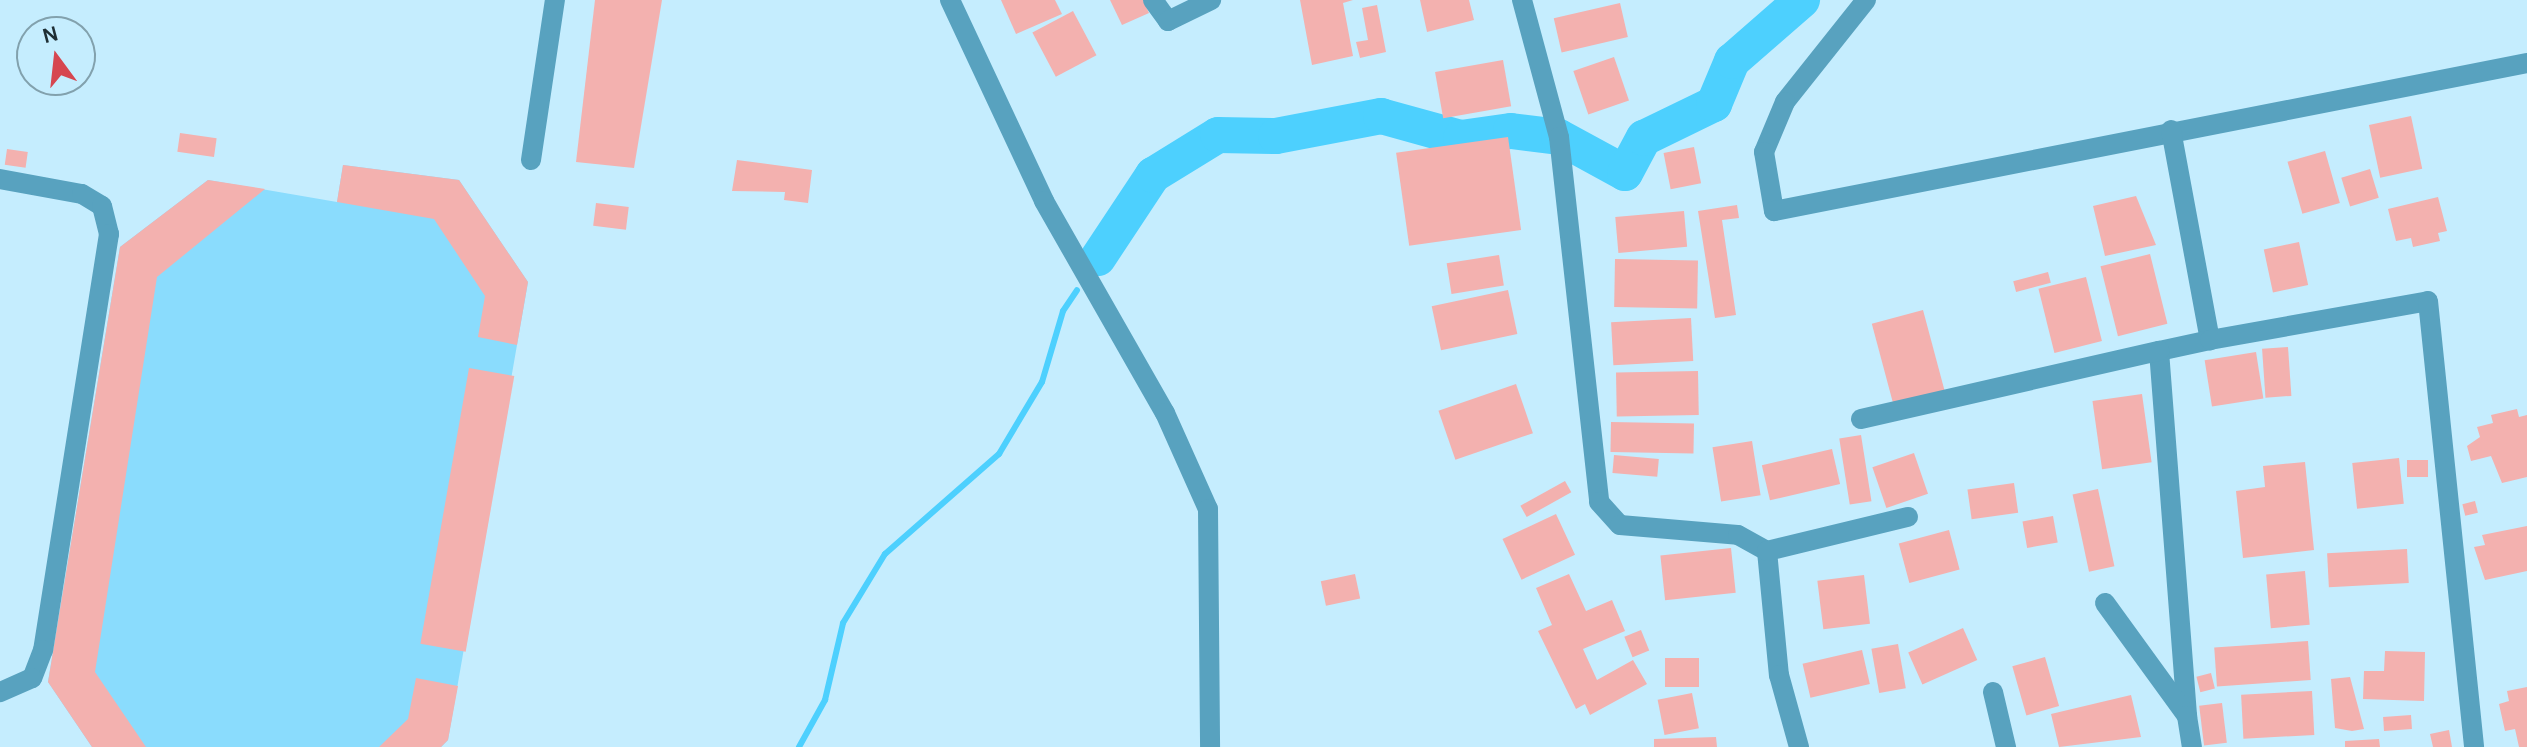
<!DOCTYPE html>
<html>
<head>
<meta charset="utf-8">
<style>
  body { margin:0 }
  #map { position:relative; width:2527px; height:747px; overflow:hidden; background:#c5edfe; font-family:Karla,sans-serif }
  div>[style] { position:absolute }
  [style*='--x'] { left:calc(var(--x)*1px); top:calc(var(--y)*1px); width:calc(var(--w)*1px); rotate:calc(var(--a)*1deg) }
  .green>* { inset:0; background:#8adcfd }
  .stream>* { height:6px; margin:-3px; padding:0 3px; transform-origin:3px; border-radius:3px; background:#4dd0fe }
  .river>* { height:36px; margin:-18px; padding:0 18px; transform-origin:18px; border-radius:18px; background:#4dd0fe }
  .building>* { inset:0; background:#f3b1af; transform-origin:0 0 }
  .minor>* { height:20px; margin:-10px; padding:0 10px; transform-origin:10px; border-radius:10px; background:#58a2bf }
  span { translate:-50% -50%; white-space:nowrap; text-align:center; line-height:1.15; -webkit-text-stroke:6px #c5edfe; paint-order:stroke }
  .north { position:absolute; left:16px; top:16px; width:80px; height:80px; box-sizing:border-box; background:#c5edfe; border:2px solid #82a1ad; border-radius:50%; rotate:345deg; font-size:22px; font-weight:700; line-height:32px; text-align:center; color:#1e2e34 }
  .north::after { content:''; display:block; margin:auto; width:28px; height:36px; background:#d64650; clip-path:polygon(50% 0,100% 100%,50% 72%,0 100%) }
</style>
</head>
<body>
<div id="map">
  <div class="green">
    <div style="clip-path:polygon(343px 165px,459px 180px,528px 282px,448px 740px,441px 747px,92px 747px,48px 682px,120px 247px,208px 180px,337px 202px)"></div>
  </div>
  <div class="stream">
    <div style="--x:799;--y:747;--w:54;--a:-61"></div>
    <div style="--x:825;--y:700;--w:79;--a:-76.8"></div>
    <div style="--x:843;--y:623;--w:81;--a:-58.7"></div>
    <div style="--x:885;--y:554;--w:152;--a:-41.3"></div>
    <div style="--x:999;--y:454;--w:84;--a:-59.2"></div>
    <div style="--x:1042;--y:382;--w:74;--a:-73.5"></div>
    <div style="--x:1063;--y:311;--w:25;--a:-56"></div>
  </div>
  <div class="river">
    <div style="--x:1098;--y:258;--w:100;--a:-56.5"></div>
    <div style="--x:1153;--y:175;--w:76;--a:-31.6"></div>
    <div style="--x:1218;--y:135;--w:58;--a:1"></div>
    <div style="--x:1276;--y:136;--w:107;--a:-10.8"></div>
    <div style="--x:1381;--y:116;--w:83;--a:15.4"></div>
    <div style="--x:1461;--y:138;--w:50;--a:-8"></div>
    <div style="--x:1511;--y:131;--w:48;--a:7.1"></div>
    <div style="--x:1559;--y:137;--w:75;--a:28.6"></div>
    <div style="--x:1625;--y:173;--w:40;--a:-62"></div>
    <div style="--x:1644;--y:138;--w:78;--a:-25.9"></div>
    <div style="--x:1714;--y:104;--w:47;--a:-67.3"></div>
    <div style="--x:1732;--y:61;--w:93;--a:-41.1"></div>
  </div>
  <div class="building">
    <div style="clip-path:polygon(595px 0,662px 0,634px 168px,576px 162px)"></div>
    <div style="clip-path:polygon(1001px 0,1055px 0,1062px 14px,1016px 34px)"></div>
    <div style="clip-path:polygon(1110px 0,1143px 0,1149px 13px,1122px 25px)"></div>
    <div style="clip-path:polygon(1300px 0,1353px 0,1343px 3px,1353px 56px,1312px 65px)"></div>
    <div style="clip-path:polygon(1420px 0,1469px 0,1474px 20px,1427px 32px)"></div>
    <div style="left:1620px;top:3px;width:35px;height:68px;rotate:77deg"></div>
    <div style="clip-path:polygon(1377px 5px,1386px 52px,1360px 58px,1356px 42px,1368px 40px,1362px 8px)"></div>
    <div style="left:1073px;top:11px;width:50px;height:46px;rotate:62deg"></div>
    <div style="left:1614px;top:57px;width:46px;height:43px;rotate:71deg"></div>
    <div style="left:1503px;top:60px;width:47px;height:69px;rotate:80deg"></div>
    <div style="left:2411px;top:116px;width:54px;height:43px;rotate:78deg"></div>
    <div style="left:180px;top:133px;width:37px;height:19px;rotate:8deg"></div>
    <div style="left:1508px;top:137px;width:94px;height:113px;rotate:82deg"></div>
    <div style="left:1694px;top:147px;width:37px;height:31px;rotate:79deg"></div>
    <div style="left:7px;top:149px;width:21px;height:16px;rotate:8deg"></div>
    <div style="left:2325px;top:151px;width:54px;height:39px;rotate:74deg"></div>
    <div style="clip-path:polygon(737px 160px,812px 170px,808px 203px,784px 200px,785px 192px,732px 191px)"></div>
    <div style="clip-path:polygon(343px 165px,459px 180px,528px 282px,517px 345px,478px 337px,485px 296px,434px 219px,337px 202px)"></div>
    <div style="left:2370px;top:169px;width:30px;height:30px;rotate:73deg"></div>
    <div style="clip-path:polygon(208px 180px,265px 189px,157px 277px,95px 672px,146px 747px,92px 747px,48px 682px,120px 247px)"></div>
    <div style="clip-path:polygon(2136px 196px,2156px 245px,2105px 256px,2093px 206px)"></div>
    <div style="clip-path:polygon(2438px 197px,2447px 231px,2438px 233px,2440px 241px,2413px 247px,2411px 238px,2396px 241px,2388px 209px)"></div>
    <div style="left:596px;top:203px;width:33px;height:23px;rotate:7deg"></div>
    <div style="clip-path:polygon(1737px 205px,1739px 218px,1722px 220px,1736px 315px,1715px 318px,1698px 211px)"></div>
    <div style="left:1684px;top:211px;width:36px;height:69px;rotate:85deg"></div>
    <div style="left:2299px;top:242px;width:44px;height:36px;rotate:78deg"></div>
    <div style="left:2150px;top:254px;width:72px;height:51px;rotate:76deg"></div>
    <div style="left:1499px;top:255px;width:31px;height:53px;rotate:81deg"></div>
    <div style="left:1615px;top:259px;width:83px;height:48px;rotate:1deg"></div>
    <div style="left:2048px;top:272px;width:11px;height:36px;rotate:75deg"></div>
    <div style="left:2086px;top:277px;width:66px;height:49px;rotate:76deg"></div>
    <div style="left:1508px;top:290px;width:45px;height:78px;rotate:78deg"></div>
    <div style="left:1923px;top:310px;width:83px;height:53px;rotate:75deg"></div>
    <div style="left:1691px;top:318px;width:43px;height:80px;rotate:87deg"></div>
    <div style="left:2288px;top:347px;width:49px;height:26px;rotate:86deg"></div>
    <div style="left:2256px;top:352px;width:47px;height:52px;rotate:81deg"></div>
    <div style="left:469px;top:368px;width:46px;height:280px;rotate:10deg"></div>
    <div style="left:1698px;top:371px;width:44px;height:82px;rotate:89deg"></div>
    <div style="left:1516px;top:384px;width:52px;height:82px;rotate:71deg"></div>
    <div style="left:2142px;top:394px;width:69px;height:50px;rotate:82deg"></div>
    <div style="clip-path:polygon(2517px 409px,2519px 417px,2527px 415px,2527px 477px,2502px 483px,2491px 456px,2471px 461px,2467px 446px,2480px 437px,2477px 427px,2493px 423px,2491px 415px)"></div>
    <div style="left:1611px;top:422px;width:83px;height:30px;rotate:1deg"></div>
    <div style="left:1861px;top:435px;width:67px;height:22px;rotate:81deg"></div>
    <div style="left:1752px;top:441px;width:55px;height:40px;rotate:81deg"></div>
    <div style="left:1832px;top:449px;width:36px;height:72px;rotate:77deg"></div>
    <div style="left:1914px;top:453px;width:43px;height:44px;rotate:71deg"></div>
    <div style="left:1614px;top:455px;width:45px;height:18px;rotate:5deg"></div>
    <div style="left:2399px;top:458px;width:46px;height:47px;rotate:84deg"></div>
    <div style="left:2407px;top:460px;width:21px;height:17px"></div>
    <div style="clip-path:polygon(2305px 462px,2314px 550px,2243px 558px,2236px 491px,2265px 487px,2263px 466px)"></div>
    <div style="left:1565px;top:481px;width:13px;height:51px;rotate:61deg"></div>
    <div style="left:2014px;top:483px;width:30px;height:47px;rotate:82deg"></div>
    <div style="left:2098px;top:489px;width:79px;height:26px;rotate:78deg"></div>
    <div style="left:2475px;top:501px;width:12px;height:13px;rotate:76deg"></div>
    <div style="left:1556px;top:514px;width:45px;height:59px;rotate:65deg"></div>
    <div style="left:2053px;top:516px;width:27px;height:31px;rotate:80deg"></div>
    <div style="clip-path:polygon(2527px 526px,2527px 571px,2485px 580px,2474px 547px,2485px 545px,2482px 535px)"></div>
    <div style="left:1949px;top:530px;width:41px;height:52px;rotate:75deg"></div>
    <div style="left:1731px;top:548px;width:45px;height:71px;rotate:84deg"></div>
    <div style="left:2407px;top:549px;width:34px;height:80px;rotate:87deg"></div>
    <div style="left:2305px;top:571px;width:54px;height:39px;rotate:85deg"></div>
    <div style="left:1355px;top:574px;width:25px;height:35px;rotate:78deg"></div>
    <div style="clip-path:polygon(1569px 574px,1586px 611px,1612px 600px,1625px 631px,1583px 649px,1597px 680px,1633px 660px,1647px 684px,1590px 715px,1585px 704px,1576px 709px,1538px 631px,1552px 625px,1536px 588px)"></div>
    <div style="left:1864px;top:575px;width:49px;height:47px;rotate:83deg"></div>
    <div style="left:1963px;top:628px;width:35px;height:60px;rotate:66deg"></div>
    <div style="left:1641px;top:630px;width:22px;height:18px;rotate:68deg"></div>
    <div style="left:2308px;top:641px;width:39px;height:94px;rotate:86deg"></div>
    <div style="left:1898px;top:644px;width:45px;height:27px;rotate:80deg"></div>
    <div style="left:1862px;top:650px;width:35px;height:61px;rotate:77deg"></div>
    <div style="clip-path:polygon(2385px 651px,2425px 652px,2424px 701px,2363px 699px,2364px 671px,2384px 671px)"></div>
    <div style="left:2045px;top:657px;width:51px;height:34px;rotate:74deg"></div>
    <div style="left:1665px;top:658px;width:34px;height:29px"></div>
    <div style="left:2211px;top:673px;width:16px;height:15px;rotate:76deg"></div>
    <div style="clip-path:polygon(2350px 677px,2364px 729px,2352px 731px,2335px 728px,2331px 679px)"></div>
    <div style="clip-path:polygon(416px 678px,458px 686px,448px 740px,441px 747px,379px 747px,408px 719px)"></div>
    <div style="clip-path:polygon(2527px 687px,2527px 747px,2519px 747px,2515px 729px,2505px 731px,2499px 704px,2509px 701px,2507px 691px)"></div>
    <div style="left:2312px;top:691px;width:44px;height:71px;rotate:87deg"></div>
    <div style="left:1692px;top:693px;width:36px;height:35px;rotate:79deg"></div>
    <div style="clip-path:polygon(2131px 695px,2141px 737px,2059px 747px,2051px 714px)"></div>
    <div style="left:2222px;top:703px;width:40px;height:23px;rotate:83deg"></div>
    <div style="left:2411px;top:715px;width:14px;height:28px;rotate:86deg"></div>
    <div style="clip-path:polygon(2449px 730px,2452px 747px,2433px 747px,2430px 734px)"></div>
    <div style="clip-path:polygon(1716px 737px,1717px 747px,1654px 747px,1654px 739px)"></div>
    <div style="clip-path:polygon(2379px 739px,2380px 747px,2345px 747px,2345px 741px)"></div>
  </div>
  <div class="minor">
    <div style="--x:950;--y:0;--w:222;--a:64.9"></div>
    <div style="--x:1044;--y:201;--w:244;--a:60.3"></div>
    <div style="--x:1165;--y:413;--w:105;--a:65.9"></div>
    <div style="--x:1208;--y:509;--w:238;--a:89.5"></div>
    <div style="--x:1153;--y:0;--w:26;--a:54"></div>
    <div style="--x:1168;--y:21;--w:48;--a:-26"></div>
    <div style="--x:1522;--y:0;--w:142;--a:74.9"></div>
    <div style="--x:1559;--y:137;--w:367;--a:83.7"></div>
    <div style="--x:1599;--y:502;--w:31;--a:48"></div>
    <div style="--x:1620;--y:525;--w:118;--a:4.8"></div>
    <div style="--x:1738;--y:535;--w:33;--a:29"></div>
    <div style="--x:1767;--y:551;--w:125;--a:84.5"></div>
    <div style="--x:1779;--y:675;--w:75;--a:74.5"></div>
    <div style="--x:1866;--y:0;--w:130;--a:128.5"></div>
    <div style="--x:1785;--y:102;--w:54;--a:112.8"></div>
    <div style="--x:1764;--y:152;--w:60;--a:80.4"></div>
    <div style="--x:1774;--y:211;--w:767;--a:-11.12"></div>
    <div style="--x:2171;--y:130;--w:214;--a:79.5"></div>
    <div style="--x:2210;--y:340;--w:52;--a:167.8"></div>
    <div style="--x:2159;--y:351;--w:366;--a:85.6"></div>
    <div style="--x:531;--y:160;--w:162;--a:-81.5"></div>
    <div style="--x:0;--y:179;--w:83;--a:10.4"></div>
    <div style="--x:82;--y:194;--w:23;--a:31"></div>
    <div style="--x:102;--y:206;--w:29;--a:76"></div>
    <div style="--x:109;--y:234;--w:421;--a:99"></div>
    <div style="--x:43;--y:650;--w:30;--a:111"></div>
    <div style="--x:32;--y:678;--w:35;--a:156"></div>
    <div style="--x:2210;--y:340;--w:221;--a:-10.1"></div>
    <div style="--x:2428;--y:301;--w:448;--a:84.1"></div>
    <div style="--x:1861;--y:419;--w:306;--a:-12.9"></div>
    <div style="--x:1767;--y:551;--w:145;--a:-13.6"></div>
    <div style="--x:2105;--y:603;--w:140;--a:54"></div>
    <div style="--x:2187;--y:716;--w:31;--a:81"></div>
    <div style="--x:1993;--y:692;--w:57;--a:76.7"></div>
  </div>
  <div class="north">N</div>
</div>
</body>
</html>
